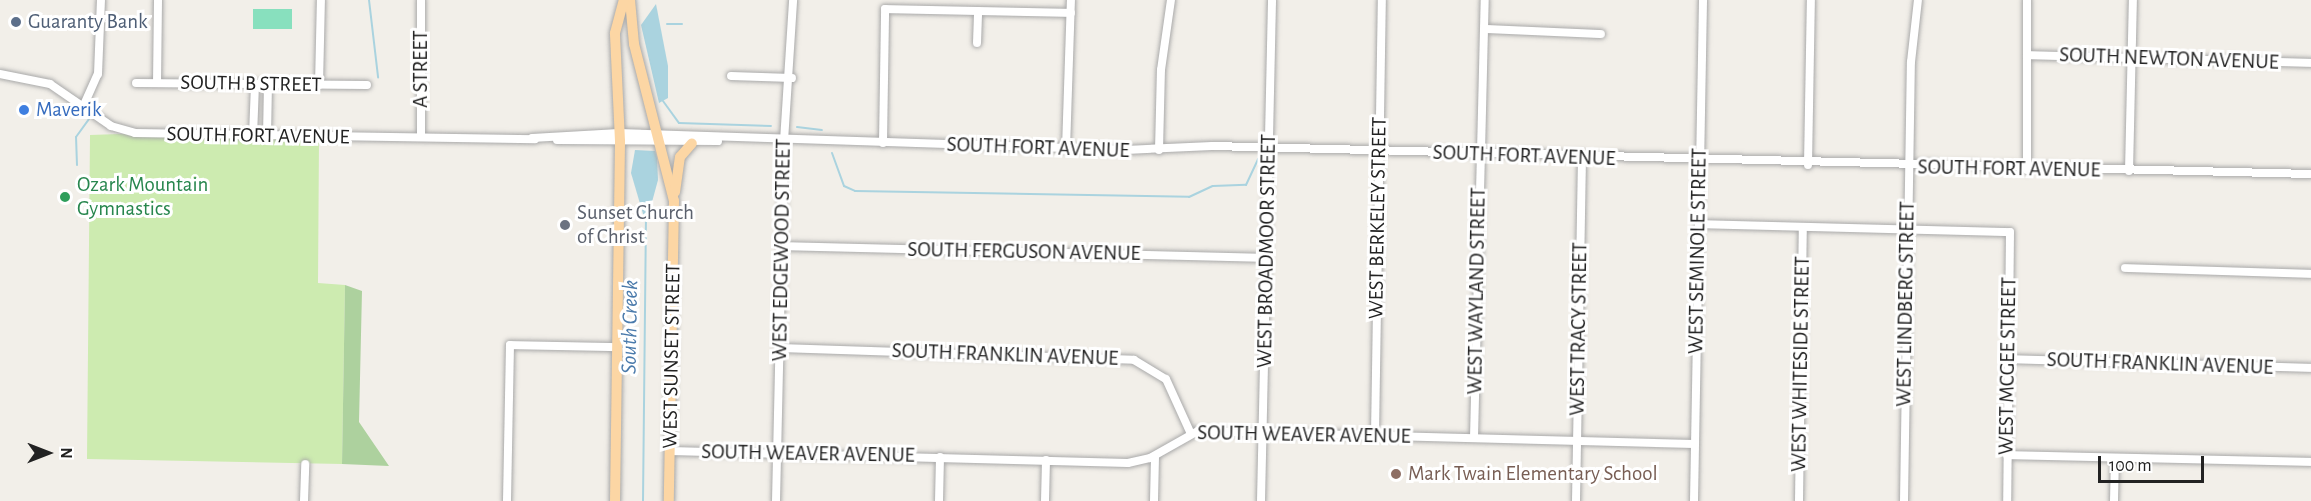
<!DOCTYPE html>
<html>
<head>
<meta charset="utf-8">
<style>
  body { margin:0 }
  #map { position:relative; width:2311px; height:501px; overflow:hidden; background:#f2efe9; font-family:"Alegreya Sans",sans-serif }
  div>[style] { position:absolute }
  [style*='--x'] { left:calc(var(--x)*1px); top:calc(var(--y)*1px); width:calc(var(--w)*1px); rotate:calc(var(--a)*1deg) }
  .grass>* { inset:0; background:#cdebb0 }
  .forest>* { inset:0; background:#add19e }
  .pitch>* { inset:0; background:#88e0be; transform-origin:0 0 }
  .water>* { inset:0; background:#aad3df }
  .stream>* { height:2px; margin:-1px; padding:0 1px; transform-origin:1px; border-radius:1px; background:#aad3df }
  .roads { filter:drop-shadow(0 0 2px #a9a9a9) drop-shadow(0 0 2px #a9a9a9) }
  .minor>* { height:8px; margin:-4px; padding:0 4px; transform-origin:4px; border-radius:4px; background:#fff }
  .major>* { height:10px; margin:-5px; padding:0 5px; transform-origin:5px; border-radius:5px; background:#fcd6a4 }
  .dots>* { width:16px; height:16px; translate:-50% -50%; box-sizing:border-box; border:3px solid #fff; border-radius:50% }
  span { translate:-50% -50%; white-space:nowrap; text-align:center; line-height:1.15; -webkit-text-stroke:6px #fff; paint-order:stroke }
  .service-label { font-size:21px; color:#4e5e75 }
  .left { translate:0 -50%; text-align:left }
  .street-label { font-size:21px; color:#222 }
  .shop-label { font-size:21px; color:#366cbe }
  .leisure-label { font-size:21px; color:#27864d }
  .worship-label { font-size:21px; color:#5b616d }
  .education-label { font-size:21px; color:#785e54 }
  .water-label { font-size:22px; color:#4a7aab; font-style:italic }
  .north { position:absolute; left:18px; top:423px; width:60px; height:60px; -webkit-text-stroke:4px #fff; paint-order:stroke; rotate:90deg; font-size:16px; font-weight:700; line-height:24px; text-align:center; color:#222 }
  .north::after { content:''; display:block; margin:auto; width:21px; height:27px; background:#222; clip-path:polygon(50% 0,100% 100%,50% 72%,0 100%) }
  .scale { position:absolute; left:2098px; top:456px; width:106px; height:27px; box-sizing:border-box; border:3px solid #222; border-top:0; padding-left:8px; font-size:18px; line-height:21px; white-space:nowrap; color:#222; -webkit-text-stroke:4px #fff; paint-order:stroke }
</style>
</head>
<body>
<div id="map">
  <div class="grass">
    <div style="clip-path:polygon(119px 134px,319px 140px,318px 283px,345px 285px,342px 464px,87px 459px,90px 135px)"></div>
  </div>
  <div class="forest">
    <div style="clip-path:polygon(345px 285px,362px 291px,359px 422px,389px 466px,342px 464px)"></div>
  </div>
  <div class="pitch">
    <div style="left:253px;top:9px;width:39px;height:20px"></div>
  </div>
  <div class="water">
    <div style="clip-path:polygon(656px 4px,668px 66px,668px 98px,659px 103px,641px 25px)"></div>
    <div style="clip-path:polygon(635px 150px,655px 151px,657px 158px,658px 180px,646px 224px,631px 173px)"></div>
  </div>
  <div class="stream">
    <div style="--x:369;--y:0;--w:78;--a:83.3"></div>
    <div style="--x:667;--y:24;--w:15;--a:0"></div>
    <div style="--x:663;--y:101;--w:27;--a:54"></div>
    <div style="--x:679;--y:123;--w:92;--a:1.9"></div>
    <div style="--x:797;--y:127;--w:25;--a:7"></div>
    <div style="--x:832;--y:153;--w:35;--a:70"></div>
    <div style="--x:844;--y:186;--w:12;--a:24"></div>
    <div style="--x:855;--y:191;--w:334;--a:1"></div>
    <div style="--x:1189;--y:197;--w:26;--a:-25"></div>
    <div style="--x:1213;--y:186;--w:33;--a:-2"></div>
    <div style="--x:1246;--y:185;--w:29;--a:-65"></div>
    <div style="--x:77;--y:165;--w:28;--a:-92"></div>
    <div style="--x:76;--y:137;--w:22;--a:-54"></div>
    <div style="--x:643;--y:501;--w:279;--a:-89.4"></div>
  </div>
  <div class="roads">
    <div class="minor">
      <div style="--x:1485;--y:29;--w:116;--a:2.5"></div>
      <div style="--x:977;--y:43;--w:32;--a:-88"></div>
      <div style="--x:2027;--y:55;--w:284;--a:1.6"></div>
      <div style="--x:0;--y:74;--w:51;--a:11.3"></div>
      <div style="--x:50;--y:84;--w:74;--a:34.5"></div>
      <div style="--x:111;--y:126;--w:25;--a:16"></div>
      <div style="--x:135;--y:133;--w:400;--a:0.9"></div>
      <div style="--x:731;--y:76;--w:61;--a:1.9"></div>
      <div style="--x:136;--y:83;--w:231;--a:0.5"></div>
      <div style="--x:157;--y:83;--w:83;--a:-89.3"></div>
      <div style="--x:319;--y:85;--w:85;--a:-88.7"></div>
      <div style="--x:83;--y:107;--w:36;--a:-66"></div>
      <div style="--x:98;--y:74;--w:74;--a:-87.7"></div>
      <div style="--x:253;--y:136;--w:52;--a:-87.8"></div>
      <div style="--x:267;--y:136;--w:52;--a:-88.9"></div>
      <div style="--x:421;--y:137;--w:137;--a:-90"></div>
      <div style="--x:532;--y:138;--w:87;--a:-3.3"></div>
      <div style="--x:619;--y:133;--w:507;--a:1.92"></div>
      <div style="--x:1126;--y:150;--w:86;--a:-2.7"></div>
      <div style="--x:1212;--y:146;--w:1099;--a:1.46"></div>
      <div style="--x:557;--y:140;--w:161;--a:0.4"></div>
      <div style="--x:883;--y:143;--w:134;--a:-89.1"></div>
      <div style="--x:885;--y:9;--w:186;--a:1.2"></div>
      <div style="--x:1066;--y:149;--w:149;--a:-88.1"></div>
      <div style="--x:1159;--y:150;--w:80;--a:-88.6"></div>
      <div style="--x:1161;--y:70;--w:71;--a:-81.9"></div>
      <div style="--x:1808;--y:165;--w:165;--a:-89"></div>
      <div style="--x:2027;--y:170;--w:170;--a:-90"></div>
      <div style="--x:2129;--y:171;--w:171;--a:-88.7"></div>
      <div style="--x:1699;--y:224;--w:311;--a:1.5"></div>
      <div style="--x:2010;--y:232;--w:269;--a:90.6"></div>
      <div style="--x:782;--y:246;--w:484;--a:1.4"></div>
      <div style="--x:2125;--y:268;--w:186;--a:1.8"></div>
      <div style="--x:780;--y:348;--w:354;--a:1.9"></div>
      <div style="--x:1134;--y:360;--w:37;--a:31"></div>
      <div style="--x:1166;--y:379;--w:58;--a:65.6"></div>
      <div style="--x:2008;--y:359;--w:303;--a:1.7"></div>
      <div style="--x:1375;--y:435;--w:435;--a:-89.1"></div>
      <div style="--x:1474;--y:438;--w:438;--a:-88.6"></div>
      <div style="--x:670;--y:451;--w:458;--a:1.5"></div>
      <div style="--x:1128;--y:463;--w:23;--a:-13"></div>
      <div style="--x:1150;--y:458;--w:55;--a:-29.4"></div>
      <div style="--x:1198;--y:431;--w:496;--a:1.5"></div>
      <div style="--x:2007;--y:455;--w:304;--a:1.3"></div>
      <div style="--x:304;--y:501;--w:37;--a:-88"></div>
      <div style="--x:507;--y:501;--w:156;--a:-88.9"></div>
      <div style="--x:510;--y:345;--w:108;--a:1.1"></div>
      <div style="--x:776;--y:501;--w:360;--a:-88.7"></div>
      <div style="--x:784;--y:141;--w:141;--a:-86.3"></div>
      <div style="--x:939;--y:501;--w:44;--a:-88.7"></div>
      <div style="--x:1045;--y:501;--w:41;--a:-88.6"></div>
      <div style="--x:1154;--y:501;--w:45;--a:-88.7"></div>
      <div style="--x:1261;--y:501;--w:501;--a:-88.74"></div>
      <div style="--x:1576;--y:501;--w:344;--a:-89"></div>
      <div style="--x:1694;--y:501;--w:501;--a:-88.97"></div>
      <div style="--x:1799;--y:501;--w:274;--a:-89.2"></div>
      <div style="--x:1904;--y:501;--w:439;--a:-89.1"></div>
      <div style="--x:1911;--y:62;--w:62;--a:-83.6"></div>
      <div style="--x:2114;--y:501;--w:43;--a:-88.7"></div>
    </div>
    <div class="major">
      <div style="--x:630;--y:0;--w:44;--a:84.8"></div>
      <div style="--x:634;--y:44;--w:162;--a:75.7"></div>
      <div style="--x:674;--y:201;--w:300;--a:91"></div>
      <div style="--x:675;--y:192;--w:35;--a:-82"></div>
      <div style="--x:680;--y:157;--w:18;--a:-49"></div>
      <div style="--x:615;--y:501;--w:360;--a:-89.2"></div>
      <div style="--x:620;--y:141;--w:108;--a:-92.7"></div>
      <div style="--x:615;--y:33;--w:34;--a:-75"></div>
    </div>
  </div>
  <div class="dots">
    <div style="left:16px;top:22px;background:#5c6f8a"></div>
    <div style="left:24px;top:110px;background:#3f7fe0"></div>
    <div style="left:65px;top:197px;background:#2e9e5b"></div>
    <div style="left:565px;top:225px;background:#6b7280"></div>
    <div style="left:1396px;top:474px;background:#8d6e63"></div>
  </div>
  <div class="service-label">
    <span class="left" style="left:28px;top:22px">Guaranty Bank</span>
  </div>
  <div class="street-label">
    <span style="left:2169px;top:59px;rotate:2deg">SOUTH NEWTON AVENUE</span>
    <span style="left:421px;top:69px;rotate:-90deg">A STREET</span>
    <span style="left:251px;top:84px;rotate:1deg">SOUTH B STREET</span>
    <span style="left:258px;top:136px;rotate:1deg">SOUTH FORT AVENUE</span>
    <span style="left:1038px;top:148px;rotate:2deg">SOUTH FORT AVENUE</span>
    <span style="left:1524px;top:156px;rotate:2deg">SOUTH FORT AVENUE</span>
    <span style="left:2009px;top:169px;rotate:1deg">SOUTH FORT AVENUE</span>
    <span style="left:1378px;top:218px;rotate:-89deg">WEST BERKELEY STREET</span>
    <span style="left:782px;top:250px;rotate:-89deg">WEST EDGEWOOD STREET</span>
    <span style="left:1267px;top:251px;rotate:-89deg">WEST BROADMOOR STREET</span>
    <span style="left:1698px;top:251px;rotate:-89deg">WEST SEMINOLE STREET</span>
    <span style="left:1024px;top:252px;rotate:1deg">SOUTH FERGUSON AVENUE</span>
    <span style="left:1477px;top:291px;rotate:-89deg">WEST WAYLAND STREET</span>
    <span style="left:1906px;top:304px;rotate:-89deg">WEST LINDBERG STREET</span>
    <span style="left:1579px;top:329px;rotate:-89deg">WEST TRACY STREET</span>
    <span style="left:1005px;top:355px;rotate:2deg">SOUTH FRANKLIN AVENUE</span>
    <span style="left:672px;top:356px;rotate:-89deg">WEST SUNSET STREET</span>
    <span style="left:1801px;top:364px;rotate:-89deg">WEST WHITESIDE STREET</span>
    <span style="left:2160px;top:364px;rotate:2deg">SOUTH FRANKLIN AVENUE</span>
    <span style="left:2008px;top:366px;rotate:-89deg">WEST MCGEE STREET</span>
    <span style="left:1304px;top:435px;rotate:1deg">SOUTH WEAVER AVENUE</span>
    <span style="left:808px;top:454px;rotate:1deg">SOUTH WEAVER AVENUE</span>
  </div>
  <div class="shop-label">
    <span class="left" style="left:36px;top:110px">Maverik</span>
  </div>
  <div class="leisure-label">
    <span class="left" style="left:77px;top:197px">Ozark Mountain<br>Gymnastics</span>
  </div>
  <div class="worship-label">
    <span class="left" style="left:577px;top:225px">Sunset Church<br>of Christ</span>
  </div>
  <div class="education-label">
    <span class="left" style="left:1408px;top:474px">Mark Twain Elementary School</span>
  </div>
  <div class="water-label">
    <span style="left:630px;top:327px;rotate:-89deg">South Creek</span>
  </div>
  <div class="north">N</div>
  <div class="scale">100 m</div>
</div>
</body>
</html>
